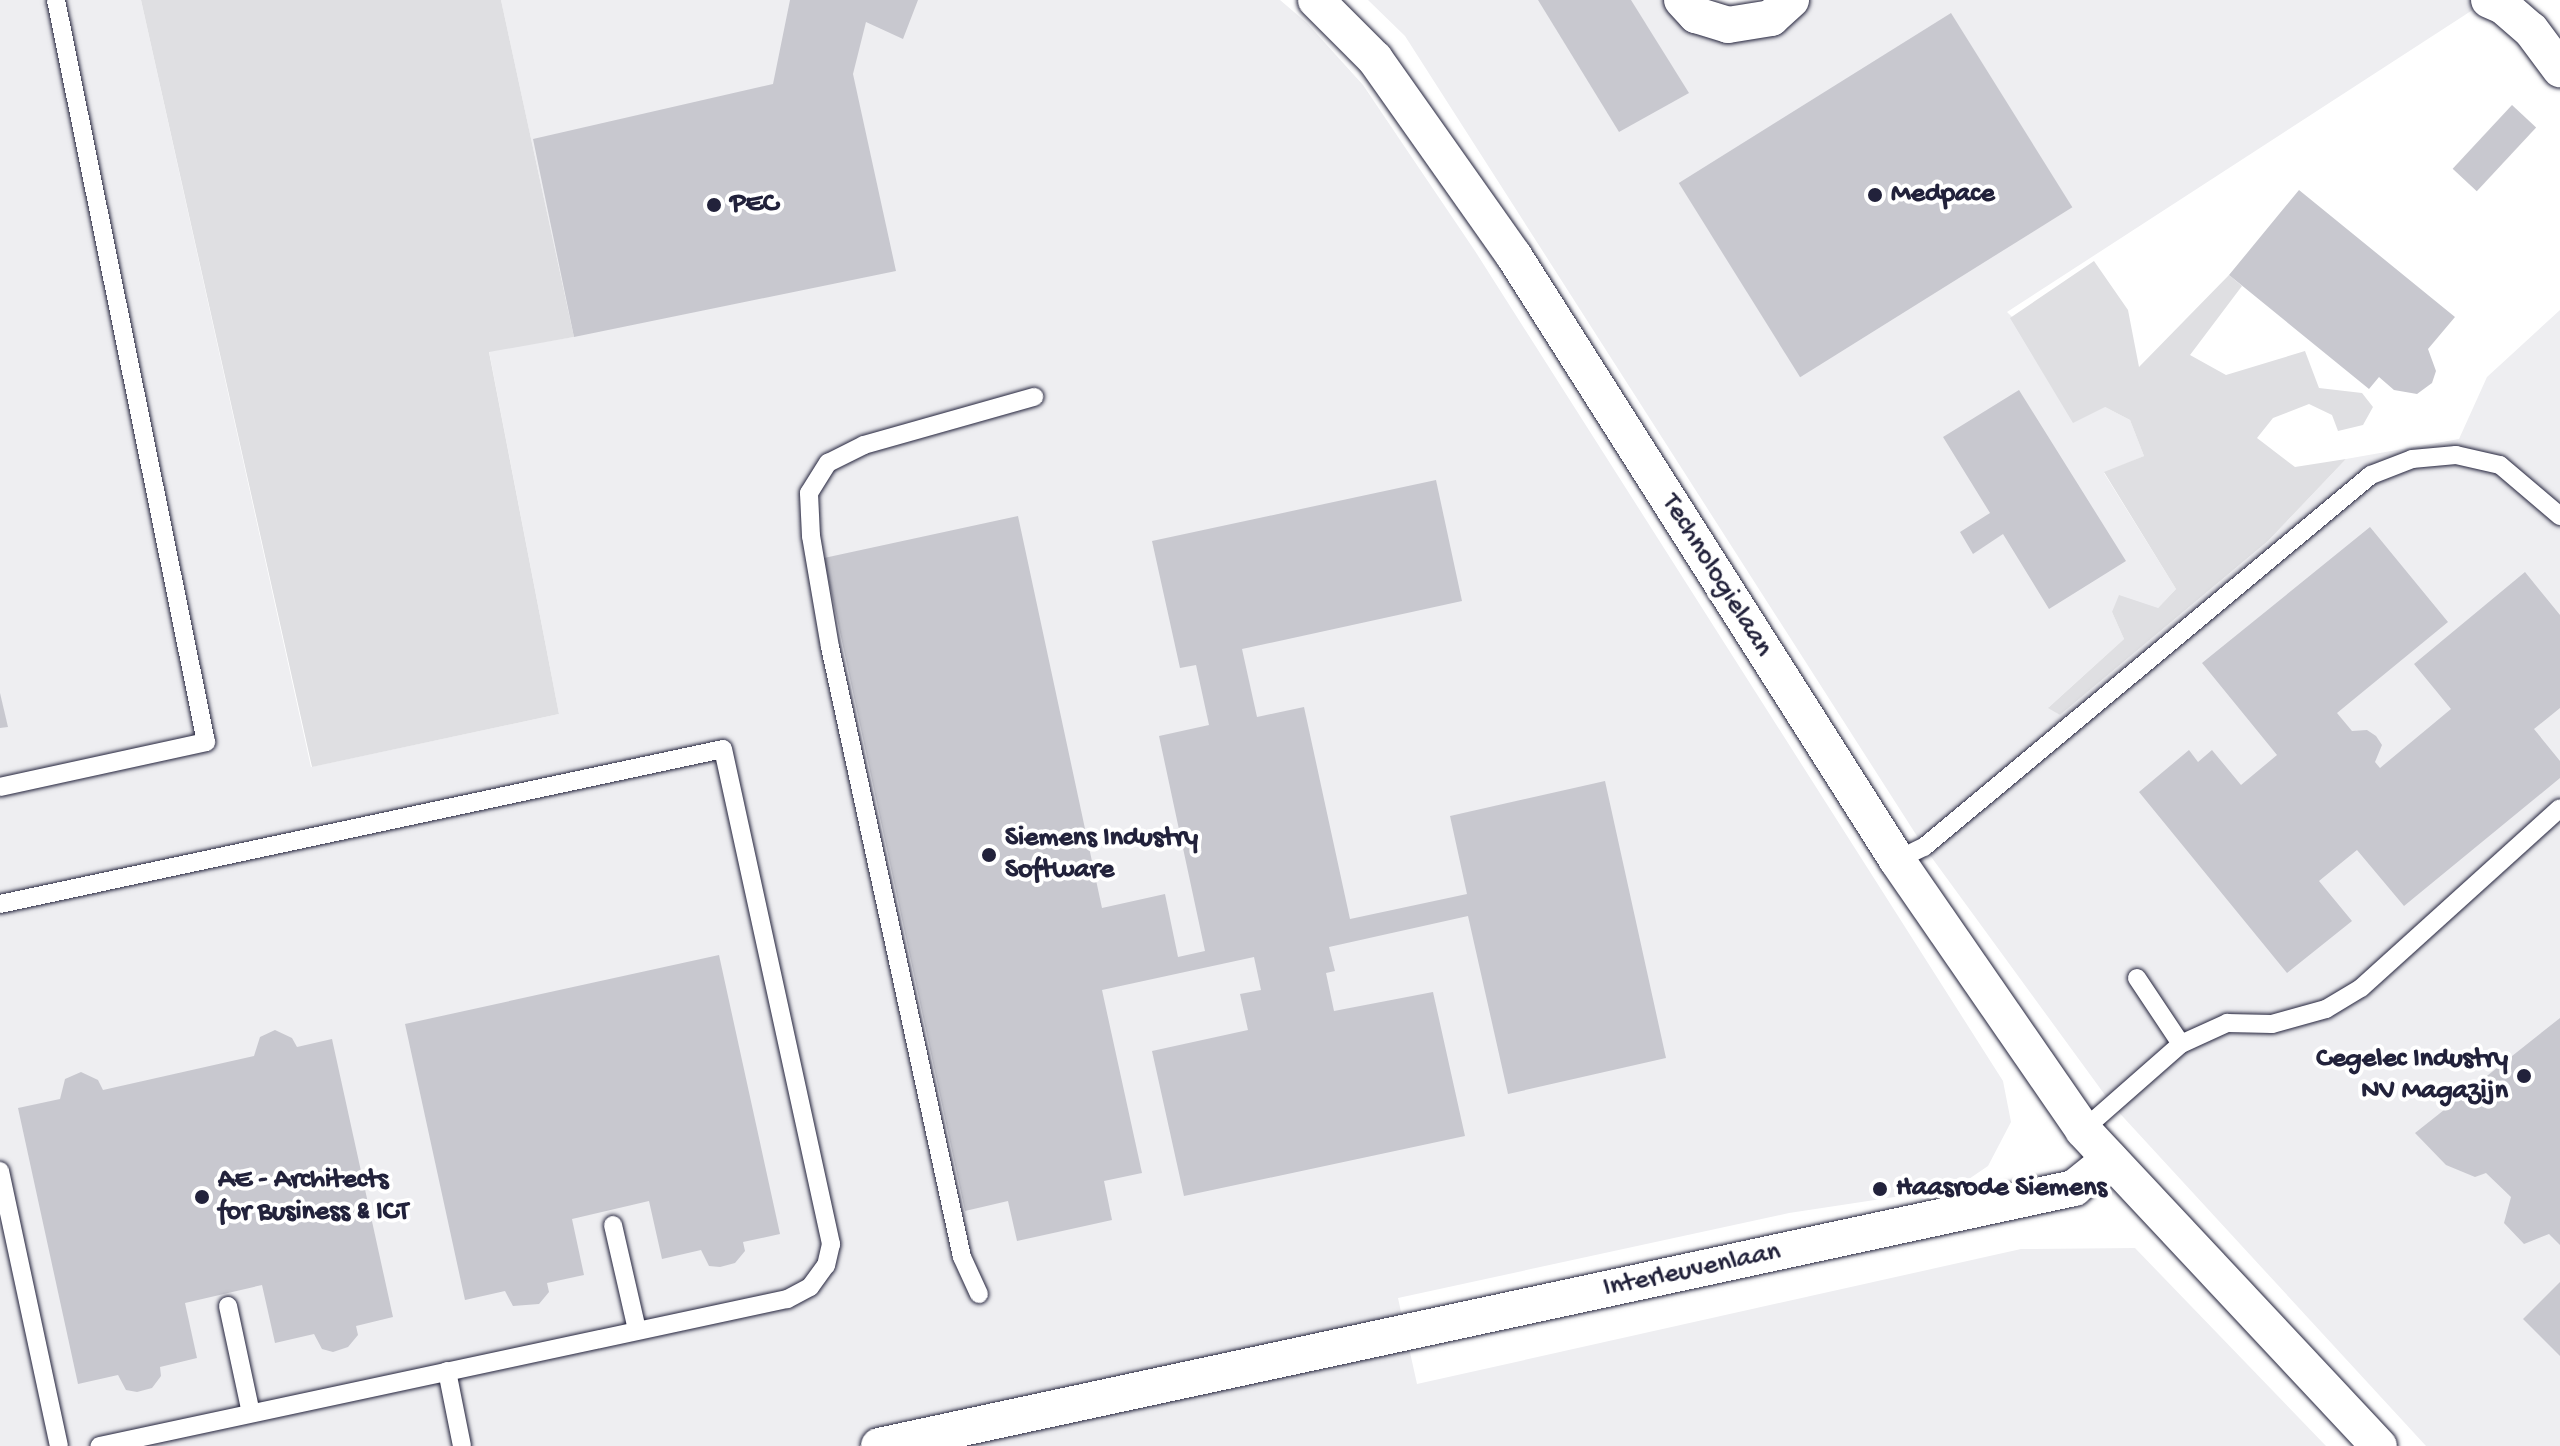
<!DOCTYPE html>
<html>
<head>
<meta charset="utf-8">
<style>
  body { margin:0 }
  #map { position:relative; width:2560px; height:1446px; overflow:hidden; background:#fff; font-family:"Gochi Hand",sans-serif }
  div>[style] { position:absolute }
  [style*='--x'] { left:calc(var(--x)*1px); top:calc(var(--y)*1px); width:calc(var(--w)*1px); rotate:calc(var(--a)*1deg) }
  .built>* { inset:0; background:#eeeef1 }
  .green>* { inset:0; background:#dfdfe2 }
  .building>* { inset:0; background:#c8c8cf; transform-origin:0 0 }
  .roads { filter:drop-shadow(0 0 2px #22223b) drop-shadow(0 0 2px #22223b) }
  .lane>* { height:18px; margin:-9px; padding:0 9px; transform-origin:9px; border-radius:9px; background:#fff }
  .street>* { height:36px; margin:-18px; padding:0 18px; transform-origin:18px; border-radius:18px; background:#fff }
  .dots>* { width:22px; height:22px; translate:-50% -50%; box-sizing:border-box; border:4px solid #fff; border-radius:50% }
  span { translate:-50% -50%; white-space:nowrap; text-align:center; line-height:1.15; -webkit-text-stroke:8px #fff; paint-order:stroke }
  .poi-label { font-size:28px; color:#22223b; font-weight:700 }
  .left { translate:0 -50%; text-align:left }
  .right { translate:-100% -50%; text-align:right }
  .street-label { font-size:28px; color:#22223b }
</style>
</head>
<body>
<div id="map">
  <div class="built">
    <div style="clip-path:polygon(0 0,141px 0,311px 767px,559px 714px,489px 351px,574px 337px,501px 0,1280px 0,1307px 23px,1363px 85px,1475px 251px,2003px 1081px,2011px 1122px,1988px 1166px,1963px 1183px,1934px 1191px,1789px 1213px,1398px 1298px,1417px 1384px,2021px 1249px,2135px 1248px,2326px 1446px,0 1446px)"></div>
    <div style="clip-path:polygon(1368px 0,1682px 0,1696px 15px,1791px 0,2488px 0,2007px 312px,2105px 407px,2130px 420px,2144px 456px,2104px 473px,2176px 589px,2158px 608px,2112px 612px,2124px 639px,2049px 707px,2060px 715px,2268px 541px,2346px 459px,2459px 439px,2487px 377px,2560px 310px,2560px 1446px,2426px 1446px,2113px 1106px,1924px 847px,1405px 36px)"></div>
  </div>
  <div class="green">
    <div style="clip-path:polygon(141px 0,501px 0,574px 337px,489px 352px,559px 714px,312px 767px)"></div>
    <div style="clip-path:polygon(2094px 261px,2128px 310px,2139px 367px,2229px 275px,2242px 286px,2190px 355px,2226px 375px,2305px 351px,2319px 388px,2362px 393px,2373px 407px,2363px 425px,2338px 431px,2332px 415px,2309px 404px,2273px 418px,2257px 438px,2295px 467px,2346px 459px,2268px 541px,2060px 715px,2048px 708px,2124px 639px,2112px 612px,2119px 595px,2158px 608px,2176px 589px,2104px 472px,2144px 456px,2130px 420px,2105px 407px,2073px 423px,2010px 318px)"></div>
  </div>
  <div class="building">
    <div style="clip-path:polygon(790px 0,918px 0,903px 39px,866px 22px,853px 74px,896px 271px,574px 337px,533px 139px,773px 84px)"></div>
    <div style="clip-path:polygon(1538px 0,1631px 0,1689px 93px,1619px 132px)"></div>
    <div style="left:1951px;top:13px;width:229px;height:321px;rotate:58deg"></div>
    <div style="left:2512px;top:105px;width:33px;height:87px;rotate:43deg"></div>
    <div style="clip-path:polygon(2299px 190px,2455px 317px,2428px 349px,2436px 371px,2432px 383px,2417px 394px,2394px 390px,2379px 377px,2369px 389px,2229px 275px)"></div>
    <div style="clip-path:polygon(2019px 390px,2126px 561px,2049px 609px,2003px 534px,1973px 554px,1960px 532px,1990px 513px,1943px 437px)"></div>
    <div style="clip-path:polygon(1436px 480px,1462px 601px,1242px 649px,1257px 717px,1304px 707px,1350px 919px,1467px 894px,1450px 816px,1605px 781px,1666px 1058px,1508px 1094px,1468px 916px,1329px 947px,1335px 971px,1326px 973px,1334px 1011px,1433px 992px,1465px 1136px,1184px 1196px,1152px 1051px,1248px 1030px,1240px 994px,1261px 990px,1254px 957px,1102px 990px,1142px 1173px,1104px 1181px,1112px 1220px,1017px 1241px,1008px 1201px,965px 1211px,824px 558px,1018px 516px,1102px 908px,1165px 894px,1178px 957px,1205px 951px,1159px 736px,1209px 725px,1196px 665px,1180px 668px,1152px 541px)"></div>
    <div style="clip-path:polygon(2370px 527px,2448px 622px,2337px 713px,2352px 731px,2367px 730px,2376px 736px,2382px 745px,2375px 762px,2380px 768px,2451px 709px,2414px 664px,2525px 572px,2560px 615px,2560px 708px,2534px 729px,2560px 761px,2560px 778px,2404px 906px,2357px 850px,2319px 881px,2352px 921px,2287px 973px,2139px 792px,2189px 750px,2198px 762px,2212px 750px,2241px 785px,2277px 755px,2202px 663px)"></div>
    <div style="clip-path:polygon(0 693px,8px 727px,0 728px)"></div>
    <div style="clip-path:polygon(719px 955px,780px 1234px,743px 1242px,745px 1251px,735px 1263px,720px 1267px,709px 1266px,701px 1250px,662px 1259px,649px 1201px,572px 1219px,584px 1275px,547px 1283px,549px 1292px,539px 1304px,513px 1306px,505px 1291px,465px 1300px,405px 1024px)"></div>
    <div style="clip-path:polygon(2560px 1018px,2560px 1245px,2549px 1234px,2524px 1244px,2504px 1223px,2511px 1197px,2486px 1173px,2475px 1177px,2446px 1165px,2415px 1133px)"></div>
    <div style="clip-path:polygon(275px 1030px,292px 1038px,297px 1047px,332px 1039px,393px 1317px,356px 1326px,358px 1335px,348px 1347px,333px 1352px,322px 1349px,314px 1334px,275px 1343px,262px 1285px,185px 1303px,197px 1358px,160px 1367px,161px 1376px,152px 1388px,137px 1392px,126px 1390px,118px 1375px,78px 1384px,18px 1108px,60px 1099px,65px 1079px,81px 1072px,98px 1080px,103px 1090px,254px 1056px,260px 1037px)"></div>
    <div style="clip-path:polygon(2560px 1282px,2560px 1356px,2523px 1319px)"></div>
  </div>
  <div class="roads">
    <div class="lane">
      <div style="--x:0;--y:787;--w:211;--a:-12.3"></div>
      <div style="--x:206;--y:742;--w:757;--a:-101.43"></div>
      <div style="--x:1897;--y:860;--w:30;--a:-26"></div>
      <div style="--x:1924;--y:847;--w:582;--a:-39.77"></div>
      <div style="--x:2371;--y:475;--w:44;--a:-21.3"></div>
      <div style="--x:2412;--y:459;--w:44;--a:-5.2"></div>
      <div style="--x:2456;--y:455;--w:45;--a:12.8"></div>
      <div style="--x:2500;--y:465;--w:79;--a:40.4"></div>
      <div style="--x:0;--y:904;--w:739;--a:-12.1"></div>
      <div style="--x:723;--y:749;--w:507;--a:77.69"></div>
      <div style="--x:831;--y:1244;--w:22;--a:103"></div>
      <div style="--x:826;--y:1265;--w:27;--a:126"></div>
      <div style="--x:810;--y:1287;--w:26;--a:152"></div>
      <div style="--x:787;--y:1299;--w:703;--a:167.92"></div>
      <div style="--x:2137;--y:978;--w:79;--a:56.3"></div>
      <div style="--x:2083;--y:1130;--w:130;--a:-41.3"></div>
      <div style="--x:2181;--y:1044;--w:51;--a:-24.5"></div>
      <div style="--x:2227;--y:1023;--w:45;--a:1.3"></div>
      <div style="--x:2272;--y:1024;--w:56;--a:-15.5"></div>
      <div style="--x:2326;--y:1009;--w:41;--a:-31"></div>
      <div style="--x:2361;--y:988;--w:268;--a:-42.1"></div>
      <div style="--x:0;--y:1171;--w:281;--a:77.9"></div>
      <div style="--x:613;--y:1225;--w:108;--a:77.1"></div>
      <div style="--x:979;--y:1294;--w:41;--a:-114.7"></div>
      <div style="--x:962;--y:1257;--w:624;--a:-102.21"></div>
      <div style="--x:830;--y:647;--w:113;--a:-99.7"></div>
      <div style="--x:811;--y:536;--w:43;--a:-92.7"></div>
      <div style="--x:809;--y:493;--w:36;--a:-58"></div>
      <div style="--x:828;--y:463;--w:40;--a:-26.6"></div>
      <div style="--x:864;--y:445;--w:177;--a:-15.8"></div>
      <div style="--x:228;--y:1306;--w:109;--a:77.9"></div>
      <div style="--x:447;--y:1371;--w:76;--a:78.7"></div>
    </div>
    <div class="street">
      <div style="--x:1316;--y:0;--w:83;--a:45"></div>
      <div style="--x:1375;--y:59;--w:241;--a:54.8"></div>
      <div style="--x:1514;--y:256;--w:715;--a:57.62"></div>
      <div style="--x:1897;--y:860;--w:328;--a:55.4"></div>
      <div style="--x:2083;--y:1130;--w:433;--a:46.9"></div>
      <div style="--x:1682;--y:0;--w:21;--a:47"></div>
      <div style="--x:1696;--y:15;--w:34;--a:17"></div>
      <div style="--x:1728;--y:25;--w:44;--a:-9.2"></div>
      <div style="--x:1771;--y:18;--w:27;--a:-42"></div>
      <div style="--x:2489;--y:0;--w:15;--a:23"></div>
      <div style="--x:2503;--y:6;--w:37;--a:41"></div>
      <div style="--x:2531;--y:30;--w:49;--a:53.4"></div>
      <div style="--x:879;--y:1446;--w:1223;--a:-12.18"></div>
      <div style="--x:2074;--y:1188;--w:46;--a:-38.9"></div>
    </div>
  </div>
  <div class="dots">
    <div style="left:1875px;top:195px;background:#22223b"></div>
    <div style="left:714px;top:205px;background:#22223b"></div>
    <div style="left:989px;top:855px;background:#22223b"></div>
    <div style="left:2524px;top:1076px;background:#22223b"></div>
    <div style="left:1880px;top:1189px;background:#22223b"></div>
    <div style="left:202px;top:1197px;background:#22223b"></div>
  </div>
  <div class="poi-label">
    <span class="left" style="left:1891px;top:195px">Medpace</span>
    <span class="left" style="left:730px;top:205px">PEC</span>
    <span class="left" style="left:1005px;top:855px">Siemens Industry<br>Software</span>
    <span class="right" style="left:2508px;top:1076px">Cegelec Industry<br>NV Magazijn</span>
    <span class="left" style="left:218px;top:1197px">AE - Architects<br>for Business &amp; ICT</span>
    <span class="left" style="left:1896px;top:1189px">Haasrode Siemens</span>
  </div>
  <div class="street-label">
    <span style="left:1716px;top:576px;rotate:58deg">Technologielaan</span>
    <span style="left:1692px;top:1271px;rotate:-12deg">Interleuvenlaan</span>
  </div>
</div>
</body>
</html>
